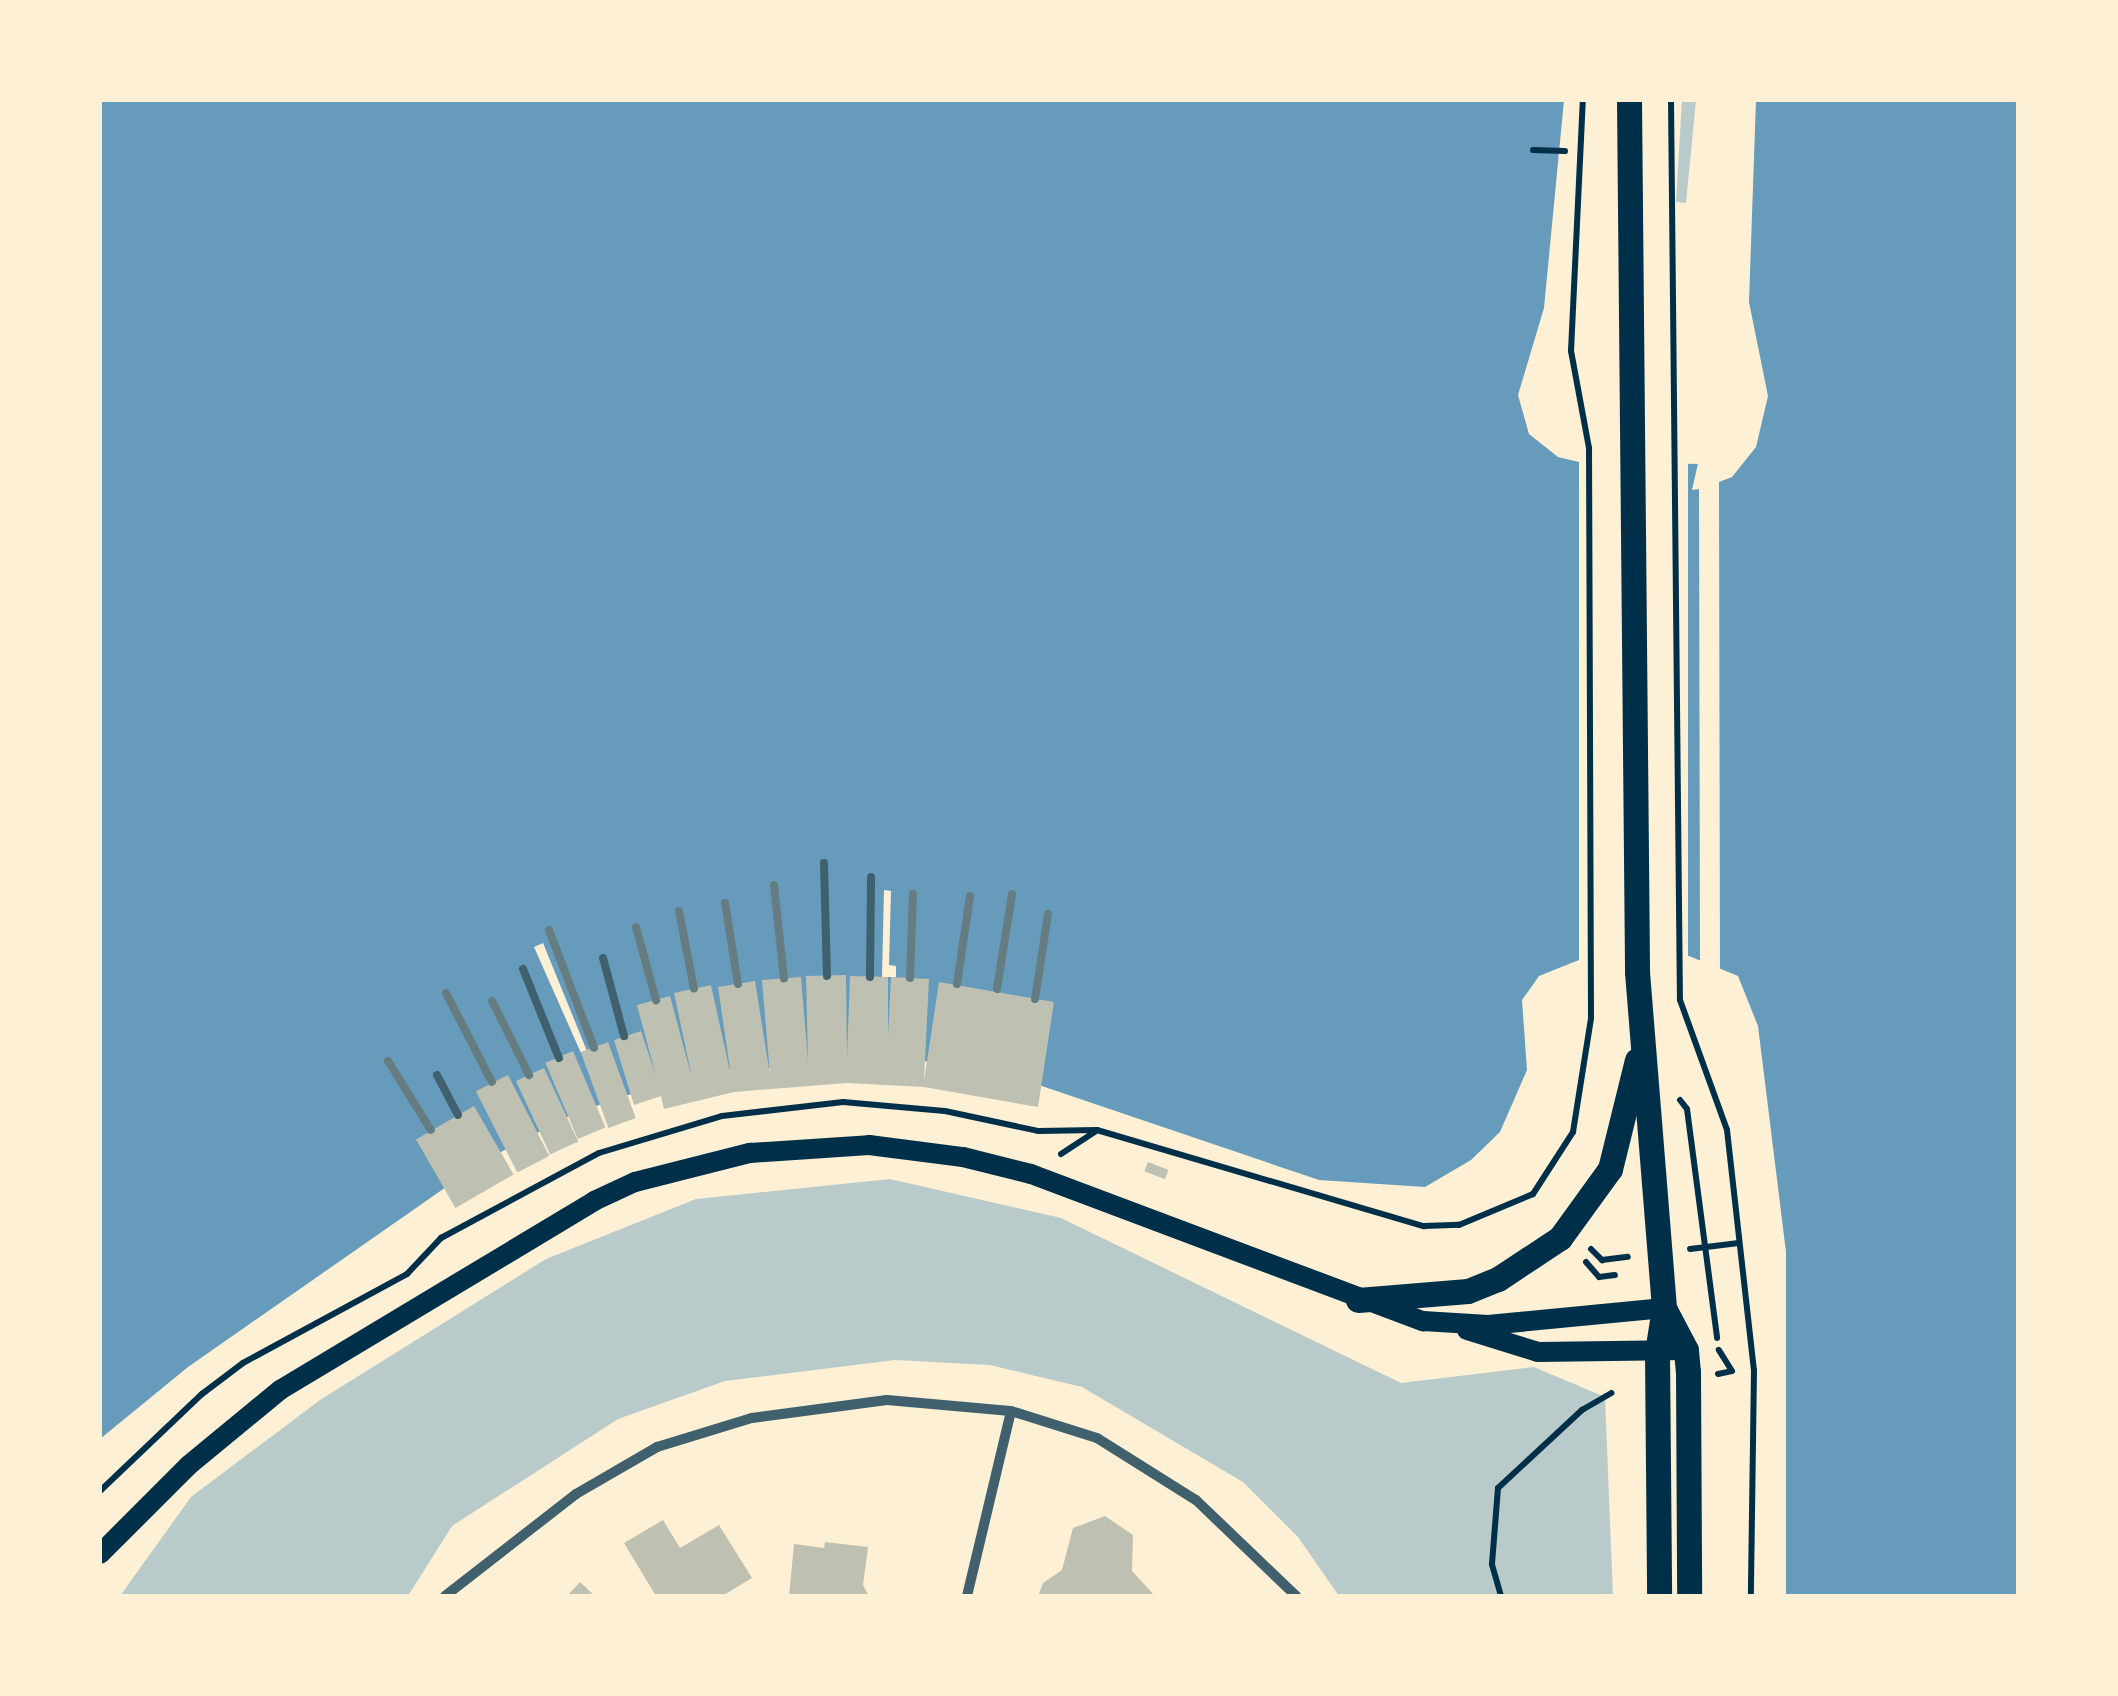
<!DOCTYPE html>
<html>
<head>
<meta charset="utf-8">
<style>
  body { margin:0 }
  #map { position:relative; width:2118px; height:1696px; overflow:hidden; background:#fdf0d5; font-family:"Titillium Web",sans-serif }
  div>[style] { position:absolute }
  [style*='--x'] { left:calc(var(--x)*1px); top:calc(var(--y)*1px); width:calc(var(--w)*1px); rotate:calc(var(--a)*1deg) }
  .green>* { inset:0; background:#b9caca }
  .water>* { inset:0; background:#669bbc }
  .pier>* { inset:0; background:#fdf0d5; transform-origin:0 0 }
  .building>* { inset:0; background:#bec0b2; transform-origin:0 0 }
  .path>* { height:6px; margin:-3px; padding:0 3px; transform-origin:3px; border-radius:3px; background:#003049 }
  .service>* { height:8px; margin:-4px; padding:0 4px; transform-origin:4px; border-radius:4px; background:#3f606c }
  .minor>* { height:10px; margin:-5px; padding:0 5px; transform-origin:5px; border-radius:5px; background:#3f606c }
  .secondary>* { height:20px; margin:-10px; padding:0 10px; transform-origin:10px; border-radius:10px; background:#003049 }
  .primary>* { height:25px; margin:-12.5px; padding:0 12.5px; transform-origin:12.5px; border-radius:12.5px; background:#003049 }
  .rail>* { height:8px; margin:-4px; padding:0 4px; transform-origin:4px; border-radius:4px; background:#657d81 }
  span { translate:-50% -50%; white-space:nowrap; text-align:center; line-height:1.15; -webkit-text-stroke:8px #fdf0d5; paint-order:stroke }
  .frame { position:absolute; inset:0; border:102px solid #fdf0d5; pointer-events:none }
</style>
</head>
<body>
<div id="map">
  <div class="green">
    <div style="clip-path:polygon(1682px 100px,1696px 100px,1686px 203px,1676px 202px)"></div>
    <div style="clip-path:polygon(890px 1179px,1061px 1218px,1401px 1383px,1534px 1367px,1605px 1397px,1613px 1596px,1339px 1596px,1298px 1537px,1243px 1482px,1082px 1387px,990px 1365px,895px 1360px,725px 1381px,618px 1419px,452px 1526px,408px 1596px,120px 1596px,191px 1497px,320px 1400px,546px 1259px,696px 1199px)"></div>
  </div>
  <div class="water">
    <div style="clip-path:polygon(100px 100px,1564px 100px,1544px 308px,1518px 395px,1529px 434px,1558px 457px,1579px 462px,1702px 464px,1722px 461px,1742px 399px,1720px 100px,2018px 100px,2018px 1596px,1786px 1596px,1786px 1252px,1758px 1026px,1738px 976px,1689px 956px,1579px 960px,1539px 976px,1522px 1000px,1527px 1070px,1500px 1132px,1471px 1160px,1425px 1187px,1319px 1180px,983px 1066px,911px 1060px,695px 1072px,573px 1114px,482px 1162px,188px 1367px,100px 1439px)"></div>
  </div>
  <div class="pier">
    <div style="clip-path:polygon(1716px 100px,1756px 100px,1749px 302px,1768px 396px,1756px 447px,1732px 477px,1719px 482px,1720px 972px,1700px 963px,1699px 489px,1692px 490px,1699px 459px,1721px 451px,1736px 399px,1707px 316px)"></div>
    <div style="left:1579px;top:457px;width:109px;height:508px"></div>
    <div style="clip-path:polygon(884px 890px,891px 891px,889px 965px,896px 966px,896px 977px,882px 977px)"></div>
    <div style="clip-path:polygon(543px 943px,587px 1051px,581px 1053px,534px 947px)"></div>
  </div>
  <div class="building">
    <div style="clip-path:polygon(846px 975px,847px 1057px,850px 976px,888px 977px,888px 1036px,891px 977px,929px 979px,924px 1081px,939px 982px,1054px 1002px,1038px 1107px,924px 1087px,847px 1083px,734px 1092px,664px 1109px,661px 1096px,634px 1105px,614px 1040px,641px 1031px,656px 1076px,637px 1005px,670px 996px,692px 1078px,674px 993px,711px 985px,731px 1076px,718px 987px,755px 981px,770px 1075px,762px 980px,801px 977px,808px 1061px,806px 976px)"></div>
    <div style="left:608px;top:1042px;width:81px;height:29px;rotate:70deg"></div>
    <div style="left:573px;top:1051px;width:83px;height:30px;rotate:67deg"></div>
    <div style="left:544px;top:1068px;width:81px;height:31px;rotate:65deg"></div>
    <div style="left:508px;top:1075px;width:91px;height:36px;rotate:63deg"></div>
    <div style="left:474px;top:1106px;width:79px;height:67px;rotate:60deg"></div>
    <div style="left:1148px;top:1162px;width:22px;height:10px;rotate:21deg"></div>
    <div style="clip-path:polygon(1105px 1516px,1133px 1535px,1132px 1571px,1155px 1596px,1038px 1596px,1043px 1583px,1062px 1570px,1073px 1528px)"></div>
    <div style="clip-path:polygon(663px 1520px,680px 1548px,719px 1525px,752px 1578px,722px 1596px,656px 1596px,624px 1543px)"></div>
    <div style="clip-path:polygon(825px 1542px,868px 1547px,863px 1585px,869px 1596px,789px 1596px,794px 1544px,824px 1548px)"></div>
    <div style="clip-path:polygon(580px 1582px,595px 1596px,567px 1596px)"></div>
  </div>
  <div class="path">
    <div style="--x:1671;--y:100;--w:900;--a:89.43"></div>
    <div style="--x:1680;--y:1000;--w:138;--a:70.1"></div>
    <div style="--x:1727;--y:1130;--w:242;--a:83.6"></div>
    <div style="--x:1754;--y:1370;--w:226;--a:90.8"></div>
    <div style="--x:1533;--y:150;--w:32;--a:2"></div>
    <div style="--x:1680;--y:1100;--w:11;--a:52"></div>
    <div style="--x:1687;--y:1109;--w:231;--a:82.5"></div>
    <div style="--x:1061;--y:1154;--w:42;--a:-33.3"></div>
    <div style="--x:1591;--y:1249;--w:16;--a:45"></div>
    <div style="--x:1602;--y:1260;--w:26;--a:-7"></div>
    <div style="--x:1690;--y:1249;--w:49;--a:-7"></div>
    <div style="--x:1586;--y:1262;--w:20;--a:49"></div>
    <div style="--x:1599;--y:1277;--w:16;--a:-7"></div>
    <div style="--x:1718;--y:1374;--w:14;--a:-12"></div>
    <div style="--x:1732;--y:1371;--w:25;--a:-122"></div>
    <div style="--x:100;--y:1491;--w:141;--a:-43.6"></div>
    <div style="--x:202;--y:1394;--w:51;--a:-37.1"></div>
    <div style="--x:243;--y:1363;--w:187;--a:-28.5"></div>
    <div style="--x:407;--y:1274;--w:50;--a:-46.6"></div>
    <div style="--x:441;--y:1238;--w:179;--a:-28.3"></div>
    <div style="--x:599;--y:1153;--w:128;--a:-16.7"></div>
    <div style="--x:722;--y:1116;--w:122;--a:-6.6"></div>
    <div style="--x:843;--y:1102;--w:102;--a:5"></div>
    <div style="--x:945;--y:1111;--w:95;--a:12.1"></div>
    <div style="--x:1038;--y:1131;--w:59;--a:-1"></div>
    <div style="--x:1097;--y:1130;--w:341;--a:16.4"></div>
    <div style="--x:1424;--y:1226;--w:35;--a:-2"></div>
    <div style="--x:1459;--y:1225;--w:80;--a:-22.7"></div>
    <div style="--x:1533;--y:1194;--w:74;--a:-57.2"></div>
    <div style="--x:1573;--y:1132;--w:115;--a:-81"></div>
    <div style="--x:1591;--y:1018;--w:570;--a:-90.2"></div>
    <div style="--x:1589;--y:448;--w:99;--a:-100.5"></div>
    <div style="--x:1571;--y:351;--w:251;--a:-87.3"></div>
    <div style="--x:1501;--y:1596;--w:33;--a:-106"></div>
    <div style="--x:1492;--y:1564;--w:76;--a:-85.5"></div>
    <div style="--x:1498;--y:1488;--w:115;--a:-42.9"></div>
    <div style="--x:1582;--y:1410;--w:34;--a:-30"></div>
  </div>
  <div class="service">
    <div style="--x:824;--y:863;--w:113;--a:88.5"></div>
    <div style="--x:603;--y:958;--w:81;--a:74.9"></div>
    <div style="--x:523;--y:969;--w:96;--a:68"></div>
    <div style="--x:870;--y:977;--w:100;--a:-89.4"></div>
    <div style="--x:437;--y:1075;--w:45;--a:62.3"></div>
  </div>
  <div class="minor">
    <div style="--x:445;--y:1596;--w:166;--a:-37.9"></div>
    <div style="--x:576;--y:1494;--w:94;--a:-30.1"></div>
    <div style="--x:657;--y:1447;--w:99;--a:-17"></div>
    <div style="--x:752;--y:1418;--w:136;--a:-7.6"></div>
    <div style="--x:887;--y:1400;--w:124;--a:5.1"></div>
    <div style="--x:1011;--y:1411;--w:90;--a:17.4"></div>
    <div style="--x:1097;--y:1438;--w:117;--a:32.1"></div>
    <div style="--x:1196;--y:1500;--w:139;--a:43.8"></div>
    <div style="--x:967;--y:1596;--w:190;--a:-76.6"></div>
  </div>
  <div class="secondary">
    <div style="--x:1467;--y:1330;--w:74;--a:17.2"></div>
    <div style="--x:1538;--y:1352;--w:148;--a:-0.8"></div>
    <div style="--x:100;--y:1554;--w:126;--a:-45"></div>
    <div style="--x:189;--y:1465;--w:118;--a:-39.5"></div>
    <div style="--x:280;--y:1390;--w:366;--a:-31"></div>
    <div style="--x:594;--y:1201;--w:45;--a:-24.9"></div>
    <div style="--x:635;--y:1182;--w:119;--a:-14.2"></div>
    <div style="--x:750;--y:1153;--w:119;--a:-3.8"></div>
    <div style="--x:869;--y:1145;--w:95;--a:7.3"></div>
    <div style="--x:963;--y:1157;--w:70;--a:14"></div>
    <div style="--x:1031;--y:1174;--w:419;--a:20.6"></div>
    <div style="--x:1423;--y:1321;--w:65;--a:3.5"></div>
    <div style="--x:1488;--y:1325;--w:177;--a:-5.5"></div>
  </div>
  <div class="primary">
    <div style="--x:1629;--y:100;--w:872;--a:89.47"></div>
    <div style="--x:1637;--y:972;--w:337;--a:85.4"></div>
    <div style="--x:1664;--y:1308;--w:45;--a:99"></div>
    <div style="--x:1657;--y:1352;--w:244;--a:89.5"></div>
    <div style="--x:1358;--y:1300;--w:110;--a:-4.7"></div>
    <div style="--x:1468;--y:1291;--w:32;--a:-22"></div>
    <div style="--x:1498;--y:1279;--w:74;--a:-33.5"></div>
    <div style="--x:1560;--y:1238;--w:85;--a:-54.1"></div>
    <div style="--x:1610;--y:1169;--w:112;--a:-76.1"></div>
    <div style="--x:1664;--y:1308;--w:47;--a:62.4"></div>
    <div style="--x:1686;--y:1350;--w:22;--a:85"></div>
    <div style="--x:1688;--y:1372;--w:224;--a:89.7"></div>
  </div>
  <div class="rail">
    <div style="--x:774;--y:885;--w:94;--a:83.9"></div>
    <div style="--x:725;--y:903;--w:82;--a:80.9"></div>
    <div style="--x:679;--y:911;--w:79;--a:79.1"></div>
    <div style="--x:636;--y:927;--w:76;--a:74.7"></div>
    <div style="--x:549;--y:930;--w:126;--a:69.1"></div>
    <div style="--x:910;--y:978;--w:84;--a:-88"></div>
    <div style="--x:957;--y:984;--w:89;--a:-81.6"></div>
    <div style="--x:997;--y:989;--w:96;--a:-81"></div>
    <div style="--x:446;--y:993;--w:100;--a:62.7"></div>
    <div style="--x:1035;--y:999;--w:86;--a:-81.3"></div>
    <div style="--x:492;--y:1001;--w:83;--a:63.4"></div>
    <div style="--x:388;--y:1061;--w:81;--a:58.1"></div>
  </div>
  <div class="frame"></div>
</div>
</body>
</html>
